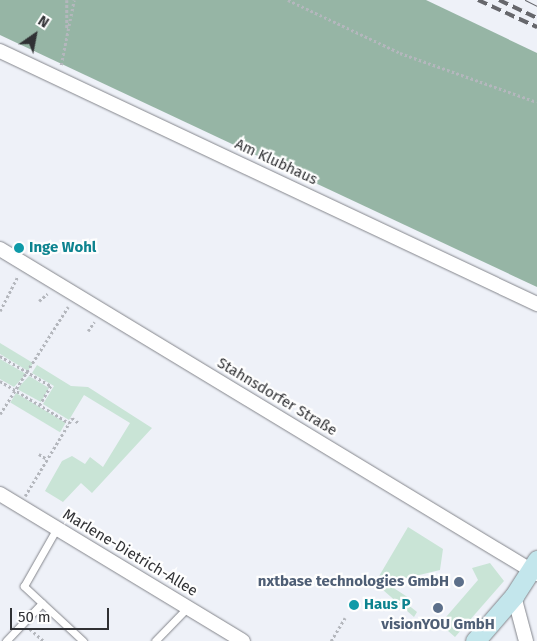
<!DOCTYPE html>
<html>
<head>
<meta charset="utf-8">
<style>
  body { margin:0 }
  #map { position:relative; width:537px; height:641px; overflow:hidden; background:#eef1f8; font-family:"Fira Sans",sans-serif }
  div>[style] { position:absolute }
  [style*='--x'] { left:calc(var(--x)*1px); top:calc(var(--y)*1px); width:calc(var(--w)*1px); rotate:calc(var(--a)*1deg) }
  .green>* { inset:0; background:#c9e4d6; transform-origin:0 0 }
  .forest>* { inset:0; background:#96b5a5 }
  .path>* { height:2.5px; margin-top:-1.25px; transform-origin:0; background:repeating-linear-gradient(90deg,#b4b7bd 0 2.5px,transparent 0 5px) }
  .roads { filter:drop-shadow(0 0 1px #83858b) drop-shadow(0 0 1px #83858b) }
  .lane>* { height:7px; margin:-3.5px; padding:0 3.5px; transform-origin:3.5px; border-radius:3.5px; background:#fff }
  .street>* { height:14px; margin:-7px; padding:0 7px; transform-origin:7px; border-radius:7px; background:#fff }
  .secondary>* { height:19px; margin:-9.5px; padding:0 9.5px; transform-origin:9.5px; border-radius:9.5px; background:#c3e6ec }
  .tram>* { height:1px; margin:-0.5px; padding:0 0.5px; transform-origin:0.5px; border-radius:0.5px; background:#66676c }
  .rail>* { height:4px; margin-top:-2px; transform-origin:0; background:repeating-linear-gradient(90deg,#66676c 0 10px,transparent 0 15px) }
  .dots>* { width:14px; height:14px; translate:-50% -50%; box-sizing:border-box; border:2px solid #fefefe; border-radius:50% }
  span { translate:-50% -50%; white-space:nowrap; text-align:center; line-height:1.15; -webkit-text-stroke:4.5px #fefefe; paint-order:stroke }
  .street-label { font-size:15px; color:#303134 }
  .culture-label { font-size:15px; color:#0d838f; font-weight:700 }
  .left { translate:0 -50%; text-align:left }
  .service-label { font-size:15px; color:#4e5e75; font-weight:700 }
  .right { translate:-100% -50%; text-align:right }
  .north { position:absolute; left:10px; top:10px; width:50px; height:50px; -webkit-text-stroke:4px #fefefe; paint-order:stroke; rotate:33deg; font-size:14px; font-weight:700; line-height:20px; text-align:center; color:#303134 }
  .north::after { content:''; display:block; margin:auto; width:18px; height:22px; background:#303134; clip-path:polygon(50% 0,100% 100%,50% 72%,0 100%) }
  .scale { position:absolute; left:10px; top:608px; width:99px; height:22px; box-sizing:border-box; border:2px solid #303134; border-top:0; padding-left:6px; font-size:15px; line-height:18px; white-space:nowrap; color:#303134; -webkit-text-stroke:4px #fefefe; paint-order:stroke }
</style>
</head>
<body>
<div id="map">
  <div class="green">
    <div style="clip-path:polygon(0 343px,33px 363px,28px 371px,0 354px)"></div>
    <div style="clip-path:polygon(0 359px,26px 374px,14px 387px,0 379px)"></div>
    <div style="clip-path:polygon(37px 365px,71px 386px,88px 387px,152px 428px,92px 493px,81px 483px,63px 502px,45px 491px,62px 461px,72px 456px,85px 464px,90px 457px,103px 467px,130px 423px,84px 395px,69px 420px,43px 404px,54px 386px,32px 373px)"></div>
    <div style="clip-path:polygon(29px 376px,49px 388px,41px 402px,17px 389px)"></div>
    <div style="left:16px;top:393px;width:58px;height:11px;rotate:31deg"></div>
    <div style="clip-path:polygon(408px 527px,443px 549px,440px 570px,386px 583px,409px 598px,407px 604px,417px 612px,414px 617px,375px 583px)"></div>
    <div style="clip-path:polygon(490px 563px,504px 581px,455px 637px,440px 624px,478px 580px,472px 568px)"></div>
  </div>
  <div class="forest">
    <div style="clip-path:polygon(0 0,426px 0,537px 53px,537px 287px,0 35px)"></div>
  </div>
  <div class="path">
    <div style="--x:67;--y:0;--w:28;--a:90"></div>
    <div style="--x:288;--y:0;--w:124;--a:25.3"></div>
    <div style="--x:400;--y:53;--w:145;--a:19.7"></div>
    <div style="--x:61;--y:65;--w:66;--a:-78.7"></div>
    <div style="--x:39;--y:301;--w:11;--a:-41"></div>
    <div style="--x:0;--y:311;--w:39;--a:-63"></div>
    <div style="--x:88;--y:331;--w:11;--a:-56"></div>
    <div style="--x:0;--y:356;--w:59;--a:30.5"></div>
    <div style="--x:51;--y:386;--w:22;--a:120"></div>
    <div style="--x:0;--y:381;--w:81;--a:31.3"></div>
    <div style="--x:0;--y:414;--w:127;--a:-57.6"></div>
    <div style="--x:39;--y:454;--w:9;--a:32"></div>
    <div style="--x:25;--y:496;--w:91;--a:-58.9"></div>
    <div style="--x:72;--y:418;--w:9;--a:36"></div>
    <div style="--x:30;--y:629;--w:18;--a:41"></div>
    <div style="--x:331;--y:641;--w:27;--a:-59"></div>
  </div>
  <div class="roads">
    <div class="lane">
      <div style="--x:42;--y:603;--w:25;--a:-137"></div>
      <div style="--x:24;--y:586;--w:67;--a:-60.4"></div>
      <div style="--x:6;--y:641;--w:52;--a:-46.5"></div>
      <div style="--x:42;--y:603;--w:56;--a:42.8"></div>
      <div style="--x:155;--y:641;--w:47;--a:-45.9"></div>
    </div>
    <div class="street">
      <div style="--x:0;--y:51;--w:594;--a:25.23"></div>
      <div style="--x:0;--y:249;--w:628;--a:31.18"></div>
      <div style="--x:0;--y:494;--w:284;--a:31.2"></div>
      <div style="--x:514;--y:596;--w:47;--a:75.1"></div>
    </div>
    <div class="secondary">
      <div style="--x:475;--y:641;--w:60;--a:-49.1"></div>
      <div style="--x:514;--y:596;--w:43;--a:-57.4"></div>
    </div>
  </div>
  <div class="tram">
    <div style="--x:525;--y:0;--w:13;--a:27"></div>
  </div>
  <div class="rail">
    <div style="--x:478;--y:0;--w:65;--a:24.6"></div>
    <div style="--x:499;--y:0;--w:42;--a:25.3"></div>
  </div>
  <div class="dots">
    <div style="left:19px;top:248px;background:#0f9aa8"></div>
    <div style="left:459px;top:582px;background:#5c6f8a"></div>
    <div style="left:354px;top:605px;background:#0f9aa8"></div>
    <div style="left:438px;top:608px;background:#5c6f8a"></div>
  </div>
  <div class="street-label">
    <span style="left:276px;top:162px;rotate:25deg">Am Klubhaus</span>
    <span style="left:277px;top:397px;rotate:31deg">Stahnsdorfer Straße</span>
    <span style="left:130px;top:553px;rotate:31deg">Marlene-Dietrich-Allee</span>
  </div>
  <div class="culture-label">
    <span class="left" style="left:29px;top:248px">Inge Wohl</span>
    <span class="left" style="left:364px;top:605px">Haus P</span>
  </div>
  <div class="service-label">
    <span class="right" style="left:449px;top:582px">nxtbase technologies GmbH</span>
    <span style="left:438px;top:625px">visionYOU GmbH</span>
  </div>
  <div class="north">N</div>
  <div class="scale">50 m</div>
</div>
</body>
</html>
